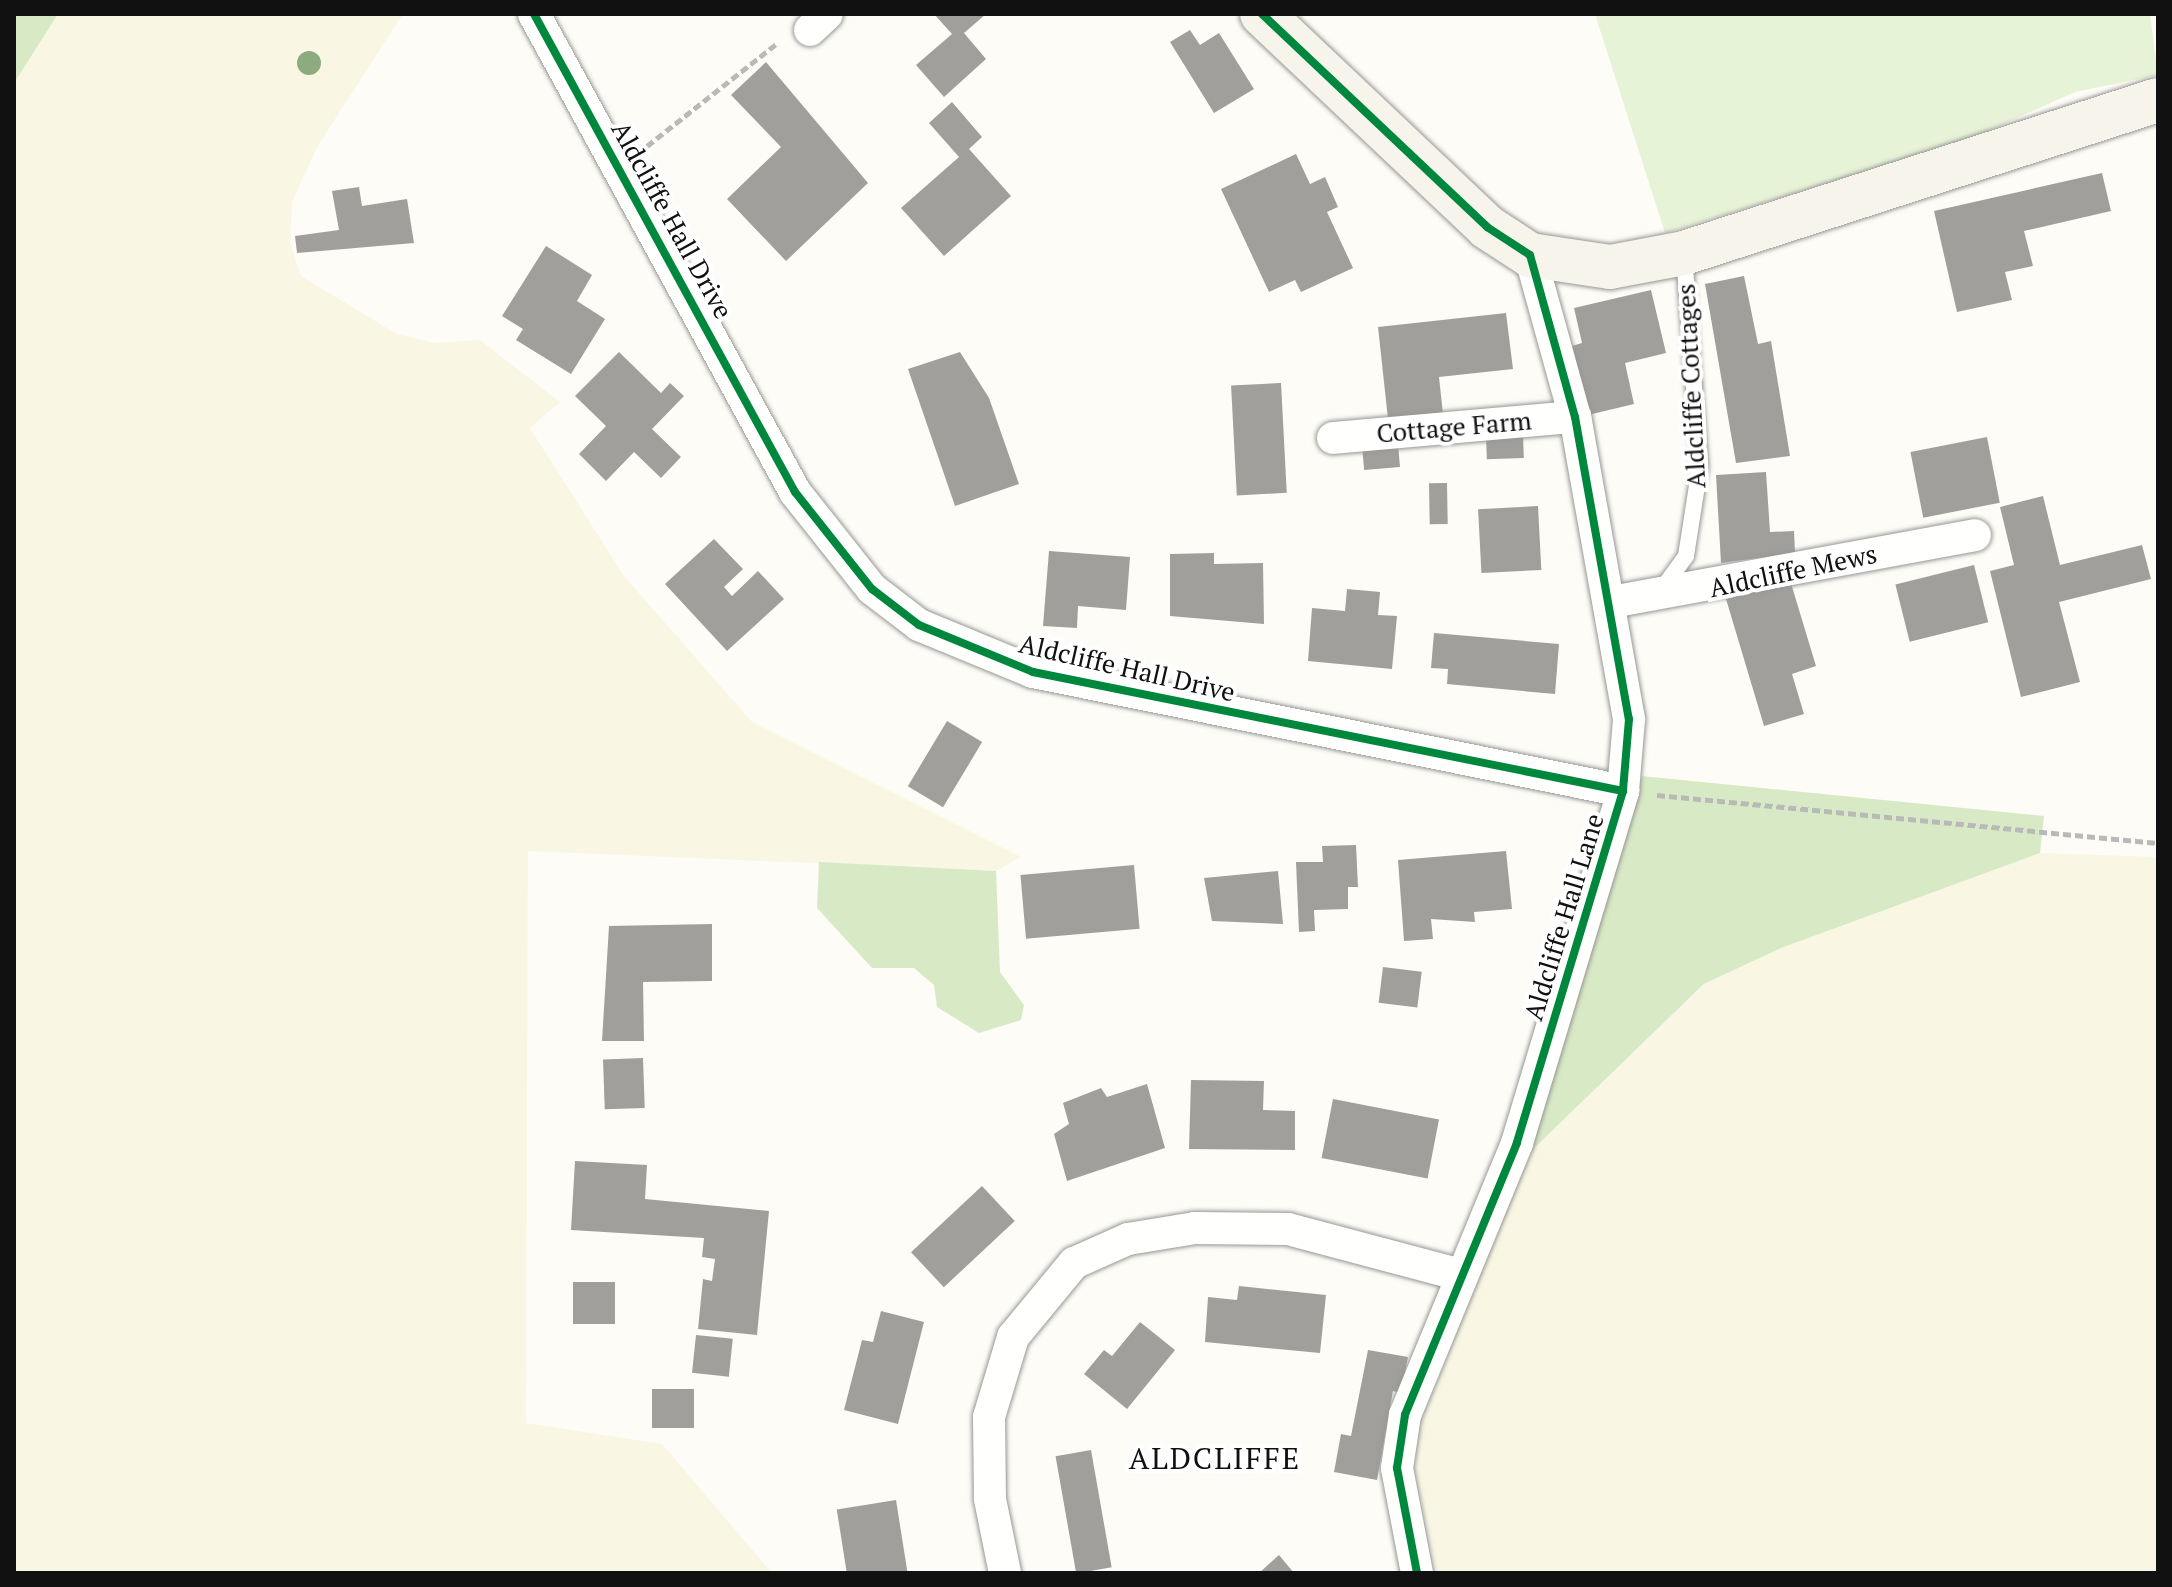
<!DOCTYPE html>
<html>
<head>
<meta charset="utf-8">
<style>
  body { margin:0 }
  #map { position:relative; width:2172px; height:1587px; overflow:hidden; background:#fdfcf7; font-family:"PT Serif",serif }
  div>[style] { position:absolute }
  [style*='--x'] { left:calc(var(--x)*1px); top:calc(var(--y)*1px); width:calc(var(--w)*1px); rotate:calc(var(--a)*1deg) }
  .farmland>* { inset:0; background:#f9f7e4 }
  .green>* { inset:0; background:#e7f3d7 }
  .forest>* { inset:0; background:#d8eac5 }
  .building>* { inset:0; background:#a19f9c; transform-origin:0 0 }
  .path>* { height:5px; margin-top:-2.5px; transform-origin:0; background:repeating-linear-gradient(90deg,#b9b9b8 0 8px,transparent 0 12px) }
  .roads { filter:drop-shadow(0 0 2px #979795) drop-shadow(0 0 2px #979795) }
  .lane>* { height:16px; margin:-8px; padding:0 8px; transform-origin:8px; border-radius:8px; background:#fffffe }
  .street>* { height:32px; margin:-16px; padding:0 16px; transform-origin:16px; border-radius:16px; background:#fffffe }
  .secondary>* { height:44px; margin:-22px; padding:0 22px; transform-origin:22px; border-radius:22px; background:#f6f4eb }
  .cycleway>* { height:8px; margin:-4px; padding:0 4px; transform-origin:4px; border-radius:4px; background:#00873e }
  .trees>* { width:24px; height:24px; margin:-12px; border-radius:50%; background:#8cac80 }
  span { translate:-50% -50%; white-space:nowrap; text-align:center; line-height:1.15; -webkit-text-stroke:8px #fff; paint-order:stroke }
  .street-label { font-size:26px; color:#111 }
  .quarter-label { font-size:30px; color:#111; letter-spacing:2px }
  .frame { position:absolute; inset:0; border:16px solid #111; pointer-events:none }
</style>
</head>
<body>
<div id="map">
  <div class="farmland">
    <div style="clip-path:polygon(14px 14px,403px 14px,317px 147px,292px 202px,290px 243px,301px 276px,397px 334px,435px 343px,480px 340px,560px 402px,530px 428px,624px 576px,752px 722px,1021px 857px,996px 871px,528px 851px,526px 1423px,662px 1444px,772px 1573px,14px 1573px)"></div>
    <div style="clip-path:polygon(2040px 853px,2158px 857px,2158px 1573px,1437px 1573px,1415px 1471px,1421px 1423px,1528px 1154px,1705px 984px,1781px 948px)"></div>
  </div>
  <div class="green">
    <div style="clip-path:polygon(1595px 14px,2150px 14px,2158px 75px,2075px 92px,1970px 139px,1665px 233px)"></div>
  </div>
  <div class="forest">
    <div style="clip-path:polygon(14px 14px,58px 14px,14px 83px)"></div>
    <div style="clip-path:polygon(1642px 776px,2044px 816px,2040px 853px,1781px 948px,1704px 984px,1528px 1154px)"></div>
    <div style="clip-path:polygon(819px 862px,996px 871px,1000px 972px,1024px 1005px,1021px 1020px,979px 1033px,937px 1007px,934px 985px,914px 968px,872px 968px,817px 908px)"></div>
  </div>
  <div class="building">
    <div style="clip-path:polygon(934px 14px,986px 14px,964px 33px,986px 59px,944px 97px,916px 65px,952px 34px)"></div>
    <div style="clip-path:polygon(1190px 30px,1200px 45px,1219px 33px,1254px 89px,1214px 113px,1170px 42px)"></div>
    <div style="clip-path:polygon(766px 62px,868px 183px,786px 261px,727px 199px,781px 147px,731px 95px)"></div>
    <div style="clip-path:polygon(952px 102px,982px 137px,969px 149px,1011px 196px,944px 256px,901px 208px,959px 157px,929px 123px)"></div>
    <div style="clip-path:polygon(1296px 154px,1310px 184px,1325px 177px,1338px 207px,1327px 212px,1353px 268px,1301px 292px,1295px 280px,1269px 292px,1221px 189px)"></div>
    <div style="clip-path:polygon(2102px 173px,2111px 211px,2024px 231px,2033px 266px,2005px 272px,2012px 300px,1957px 312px,1934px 211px)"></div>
    <div style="clip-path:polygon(359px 187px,362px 206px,407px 199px,414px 243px,297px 253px,295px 236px,339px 230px,332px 191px)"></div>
    <div style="clip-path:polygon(546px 246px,592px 275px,577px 301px,605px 319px,571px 374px,516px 340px,523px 329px,502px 316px)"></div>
    <div style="clip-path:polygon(1744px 276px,1758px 344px,1771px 341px,1790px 456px,1736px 463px,1705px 284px)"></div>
    <div style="clip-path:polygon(1651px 290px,1666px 353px,1625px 363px,1634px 404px,1588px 415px,1572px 346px,1582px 343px,1574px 308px)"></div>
    <div style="clip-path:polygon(1506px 313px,1513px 369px,1439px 377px,1443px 414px,1388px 419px,1378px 327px)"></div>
    <div style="clip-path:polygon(619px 352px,661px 393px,670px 383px,684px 396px,652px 429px,681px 457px,661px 478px,634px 452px,606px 481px,579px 454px,606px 426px,575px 396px)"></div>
    <div style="clip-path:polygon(960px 352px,989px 398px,1019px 484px,955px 506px,908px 369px)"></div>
    <div style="left:1281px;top:383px;width:110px;height:50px;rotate:87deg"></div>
    <div style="left:1523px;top:435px;width:23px;height:37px;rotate:88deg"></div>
    <div style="left:1987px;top:437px;width:67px;height:78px;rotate:79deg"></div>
    <div style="left:1398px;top:444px;width:23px;height:36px;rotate:85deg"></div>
    <div style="clip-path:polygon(1766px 472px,1770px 532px,1794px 531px,1795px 553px,1721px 563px,1716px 475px)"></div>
    <div style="left:1447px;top:483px;width:41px;height:18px;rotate:89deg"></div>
    <div style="clip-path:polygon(2043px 496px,2060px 565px,2142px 545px,2151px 579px,2059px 602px,2080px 682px,2021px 697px,1990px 571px,2014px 565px,2000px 507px)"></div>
    <div style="left:1538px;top:506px;width:64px;height:60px;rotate:87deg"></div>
    <div style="clip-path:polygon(714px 539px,743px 569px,724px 587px,732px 596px,758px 571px,784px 599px,727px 651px,665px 584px)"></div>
    <div style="clip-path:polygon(1049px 551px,1130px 557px,1126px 610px,1078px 606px,1077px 628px,1043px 626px)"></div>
    <div style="clip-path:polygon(1214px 553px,1214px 564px,1263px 563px,1264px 624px,1170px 616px,1170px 554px)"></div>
    <div style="left:1974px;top:565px;width:59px;height:81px;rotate:76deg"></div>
    <div style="clip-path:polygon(1790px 580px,1816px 666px,1792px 674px,1804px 714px,1764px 726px,1726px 599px)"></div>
    <div style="clip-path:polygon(1347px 589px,1380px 592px,1378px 615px,1397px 616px,1392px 669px,1308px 661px,1312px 608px,1345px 611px)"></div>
    <div style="clip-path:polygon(1434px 633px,1559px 644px,1555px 694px,1447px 684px,1448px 669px,1431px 668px)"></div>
    <div style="left:947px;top:721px;width:41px;height:76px;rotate:31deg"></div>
    <div style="clip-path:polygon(1356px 845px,1358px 887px,1348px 887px,1348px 909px,1314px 910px,1315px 931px,1299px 932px,1296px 862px,1323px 862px,1322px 846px)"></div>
    <div style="clip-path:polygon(1506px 851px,1512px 909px,1474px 912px,1475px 922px,1431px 919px,1433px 939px,1404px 941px,1398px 860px)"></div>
    <div style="left:1134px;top:865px;width:64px;height:114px;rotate:85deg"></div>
    <div style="clip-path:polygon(1278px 871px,1283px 924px,1212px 921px,1204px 878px)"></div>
    <div style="clip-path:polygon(712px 924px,712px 981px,643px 982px,644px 1041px,602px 1041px,609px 926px)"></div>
    <div style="left:1383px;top:967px;width:39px;height:36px;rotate:7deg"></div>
    <div style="left:643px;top:1058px;width:50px;height:40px;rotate:88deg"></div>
    <div style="clip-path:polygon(1191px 1080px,1264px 1081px,1263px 1110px,1295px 1111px,1295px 1150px,1189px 1149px)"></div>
    <div style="clip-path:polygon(1147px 1084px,1165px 1148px,1067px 1181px,1054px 1134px,1069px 1124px,1063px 1103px,1101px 1088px,1107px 1097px)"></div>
    <div style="left:1333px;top:1099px;width:108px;height:60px;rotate:11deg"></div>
    <div style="clip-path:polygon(575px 1161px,647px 1165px,645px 1199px,769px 1211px,757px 1335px,698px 1329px,703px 1279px,712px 1281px,715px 1259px,702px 1257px,704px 1238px,571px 1230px)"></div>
    <div style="left:982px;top:1186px;width:48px;height:97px;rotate:47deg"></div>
    <div style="left:573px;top:1282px;width:42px;height:42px"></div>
    <div style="clip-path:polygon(1239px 1286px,1326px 1295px,1320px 1353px,1205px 1342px,1208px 1297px,1237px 1300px)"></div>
    <div style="clip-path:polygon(881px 1311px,924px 1322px,898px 1424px,844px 1410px,862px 1340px,873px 1342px)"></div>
    <div style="clip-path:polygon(1140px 1322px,1175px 1350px,1127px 1409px,1084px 1374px,1104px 1350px,1112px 1356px)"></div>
    <div style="left:696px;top:1335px;width:37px;height:38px;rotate:6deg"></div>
    <div style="clip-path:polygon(1368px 1350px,1408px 1357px,1401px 1393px,1393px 1391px,1377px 1480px,1334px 1472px,1341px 1434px,1351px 1436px)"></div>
    <div style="left:652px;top:1389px;width:42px;height:39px"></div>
    <div style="left:1091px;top:1450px;width:119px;height:36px;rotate:80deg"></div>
    <div style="left:896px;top:1500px;width:74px;height:60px;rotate:81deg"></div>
    <div style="clip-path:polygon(1279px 1555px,1294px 1573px,1259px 1573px)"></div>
  </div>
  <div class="path">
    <div style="--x:647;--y:146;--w:164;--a:-38.3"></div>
    <div style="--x:1657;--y:795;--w:503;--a:5.47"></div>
  </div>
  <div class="roads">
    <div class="lane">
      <div style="--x:1662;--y:589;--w:41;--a:-54"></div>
      <div style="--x:1686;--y:556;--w:90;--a:-81.1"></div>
      <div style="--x:1700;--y:467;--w:213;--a:-94.3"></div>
    </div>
    <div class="street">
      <div style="--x:534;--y:14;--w:545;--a:61.36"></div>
      <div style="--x:795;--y:492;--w:124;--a:51.6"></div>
      <div style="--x:872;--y:589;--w:59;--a:37.5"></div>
      <div style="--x:919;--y:625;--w:123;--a:22.4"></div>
      <div style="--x:1033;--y:672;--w:602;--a:11.4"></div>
      <div style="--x:810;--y:30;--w:23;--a:-43"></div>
      <div style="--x:1333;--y:438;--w:243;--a:-5"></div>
      <div style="--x:1611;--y:602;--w:370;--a:-10.4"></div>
      <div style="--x:1005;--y:1573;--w:76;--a:-101.5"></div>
      <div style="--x:990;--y:1499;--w:82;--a:-90.7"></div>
      <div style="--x:989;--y:1417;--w:84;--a:-73.3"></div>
      <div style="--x:1013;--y:1337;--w:96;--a:-50.5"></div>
      <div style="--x:1074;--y:1263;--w:59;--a:-24"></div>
      <div style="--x:1128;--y:1239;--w:68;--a:-9.3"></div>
      <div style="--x:1195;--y:1228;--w:93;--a:0.6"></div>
      <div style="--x:1288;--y:1229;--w:179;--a:14.9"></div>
      <div style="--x:1417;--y:1573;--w:107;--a:-100.8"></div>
      <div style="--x:1397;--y:1468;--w:54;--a:-81.4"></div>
      <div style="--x:1405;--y:1415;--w:294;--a:-67.6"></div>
      <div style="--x:1517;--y:1143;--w:368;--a:-73.2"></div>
      <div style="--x:1623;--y:791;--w:72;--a:-85.2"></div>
      <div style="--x:1629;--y:719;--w:307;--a:-100.1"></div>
      <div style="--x:1575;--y:417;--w:168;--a:-105.5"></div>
    </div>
    <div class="secondary">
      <div style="--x:1262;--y:14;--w:310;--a:43.4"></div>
      <div style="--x:1487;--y:227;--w:51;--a:33.1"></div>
      <div style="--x:1530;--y:255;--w:81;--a:8.5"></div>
      <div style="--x:1610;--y:267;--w:75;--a:-10.7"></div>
      <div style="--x:1684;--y:253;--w:498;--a:-17.9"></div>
    </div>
  </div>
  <div class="cycleway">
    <div style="--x:534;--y:14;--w:545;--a:61.36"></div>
    <div style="--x:795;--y:492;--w:124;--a:51.6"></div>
    <div style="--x:872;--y:589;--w:59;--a:37.5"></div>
    <div style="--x:919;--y:625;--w:123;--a:22.4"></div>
    <div style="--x:1033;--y:672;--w:602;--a:11.4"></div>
    <div style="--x:1262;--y:14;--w:310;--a:43.4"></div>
    <div style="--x:1487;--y:227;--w:51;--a:33.1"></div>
    <div style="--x:1530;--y:255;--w:168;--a:74.5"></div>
    <div style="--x:1575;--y:417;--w:307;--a:79.9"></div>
    <div style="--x:1629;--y:719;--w:72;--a:94.8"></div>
    <div style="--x:1623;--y:791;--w:368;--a:106.8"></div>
    <div style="--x:1517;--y:1143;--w:294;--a:112.4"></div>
    <div style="--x:1405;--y:1415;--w:54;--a:98.6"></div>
    <div style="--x:1397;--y:1468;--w:107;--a:79.2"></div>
  </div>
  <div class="trees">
    <div style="left:309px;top:63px"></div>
  </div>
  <div class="street-label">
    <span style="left:672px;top:220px;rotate:61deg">Aldcliffe Hall Drive</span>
    <span style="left:1691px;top:386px;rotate:-93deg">Aldcliffe Cottages</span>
    <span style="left:1454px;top:427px;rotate:-5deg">Cottage Farm</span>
    <span style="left:1793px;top:571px;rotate:-12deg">Aldcliffe Mews</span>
    <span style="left:1127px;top:668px;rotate:13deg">Aldcliffe Hall Drive</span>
    <span style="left:1564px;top:917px;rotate:-73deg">Aldcliffe Hall Lane</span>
  </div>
  <div class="quarter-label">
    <span style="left:1215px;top:1458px">ALDCLIFFE</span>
  </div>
  <div class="frame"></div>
</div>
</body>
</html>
